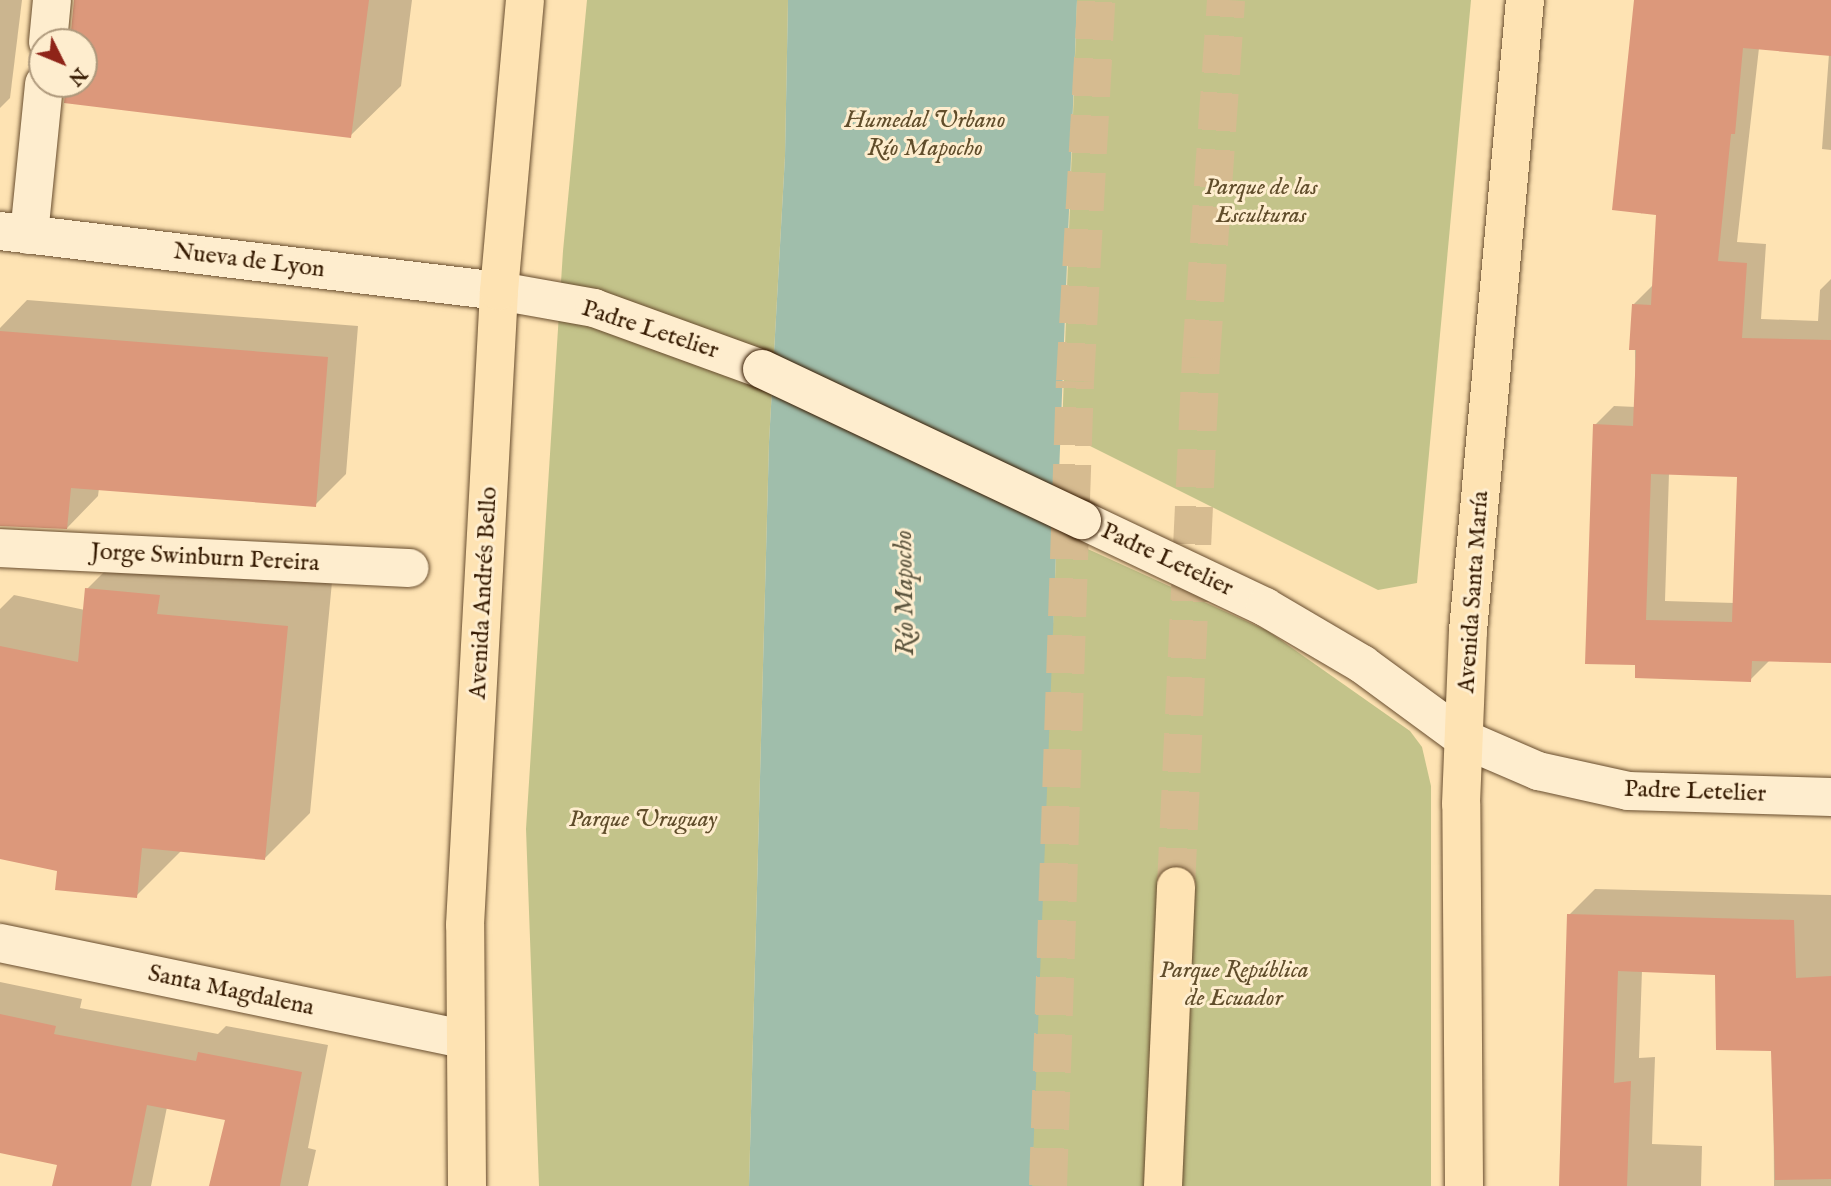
<!DOCTYPE html>
<html>
<head>
<meta charset="utf-8">
<style>
  body { margin:0 }
  #map { position:relative; width:1831px; height:1186px; overflow:hidden; background:#fee3b3; font-family:"IM FELL English",serif }
  div>[style] { position:absolute }
  [style*='--x'] { left:calc(var(--x)*1px); top:calc(var(--y)*1px); width:calc(var(--w)*1px); rotate:calc(var(--a)*1deg) }
  .green>* { inset:0; background:#c3c38a }
  .water>* { inset:0; background:#a0beab }
  .shadow>* { inset:0; background:#0003 }
  .building>* { inset:0; background:#dc987b }
  .highway-tunnel>* { height:38px; margin-top:-19px; transform-origin:0; background:repeating-linear-gradient(90deg,#d6bb90 0 38px,transparent 0 57px) }
  .roads { filter:drop-shadow(0 0 2px #684d2e) drop-shadow(0 0 2px #684d2e) }
  .street>* { height:38px; margin:-19px; padding:0 19px; transform-origin:19px; border-radius:19px; background:#feedce }
  .secondary>* { height:38px; margin:-19px; padding:0 19px; transform-origin:19px; border-radius:19px; background:#feedce }
  .primary>* { height:38px; margin:-19px; padding:0 19px; transform-origin:19px; border-radius:19px; background:#fee3b3 }
  .highway>* { height:38px; margin:-19px; padding:0 19px; transform-origin:19px; border-radius:19px; background:#fee3b3 }
  .bridges { filter:drop-shadow(0 0 2px #361b02) drop-shadow(0 0 2px #361b02) }
  .secondary-bridge>* { height:38px; margin:-19px; padding:0 19px; transform-origin:19px; border-radius:19px; background:#feedce }
  span { translate:-50% -50%; white-space:nowrap; text-align:center; line-height:1.15; -webkit-text-stroke:6px #feedce; paint-order:stroke }
  .park-label { font-size:24px; color:#604d2b; font-style:italic }
  .street-label { font-size:24px; color:#361b02 }
  .water-label { font-size:26px; color:#5b543d; font-style:italic }
  .north { position:absolute; left:28px; top:28px; width:70px; height:70px; box-sizing:border-box; background:#feedce; border:2px solid #ae997c; border-radius:50%; rotate:133deg; font-size:19px; font-weight:700; line-height:28px; text-align:center; color:#361b02 }
  .north::after { content:''; display:block; margin:auto; width:24px; height:32px; background:#8f2418; clip-path:polygon(50% 0,100% 100%,50% 72%,0 100%) }
</style>
</head>
<body>
<div id="map">
  <div class="green">
    <div style="clip-path:polygon(587px 0,788px 0,785px 156px,769px 442px,749px 1186px,539px 1186px,526px 829px,563px 251px)"></div>
    <div style="clip-path:polygon(1077px 0,1471px 0,1417px 583px,1378px 590px,1062px 432px)"></div>
    <div style="clip-path:polygon(1057px 535px,1268px 631px,1410px 731px,1422px 747px,1431px 786px,1431px 1186px,1032px 1186px,1032px 1094px)"></div>
  </div>
  <div class="water">
    <div style="clip-path:polygon(788px 0,1077px 0,1032px 1186px,749px 1186px,769px 442px,785px 156px)"></div>
  </div>
  <div class="shadow">
    <div style="clip-path:polygon(0 0,22px 0,10px 98px,0 108px)"></div>
    <div style="clip-path:polygon(75px 0,412px 0,401px 86px,350px 136px,66px 102px,64px 84px,84px 84px,84px 42px,72px 42px)"></div>
    <div style="clip-path:polygon(evenodd,1635px 0,1831px 0,1831px 150px,1822px 149px,1829px 54px,1759px 48px,1737px 242px,1766px 244px,1761px 319px,1818px 321px,1820px 290px,1831px 279px,1831px 662px,1770px 660px,1750px 680px,1637px 663px,1595px 425px,1614px 406px,1636px 407px,1634px 304px,1654px 284px,1658px 213px,1635px 0,1669px 473px,1739px 475px,1735px 603px,1665px 601px,1669px 473px)"></div>
    <div style="clip-path:polygon(27px 300px,358px 326px,346px 474px,315px 505px,99px 488px,98px 496px,67px 528px,0 523px,0 328px)"></div>
    <div style="clip-path:polygon(132px 544px,332px 582px,310px 813px,265px 858px,181px 851px,136px 896px,59px 870px,0 857px,0 609px,14px 595px,85px 610px,87px 589px)"></div>
    <div style="clip-path:polygon(1595px 889px,1831px 895px,1831px 1186px,1774px 1186px,1773px 1049px,1717px 973px,1642px 970px,1639px 1058px,1655px 1057px,1652px 1144px,1702px 1146px,1701px 1186px,1561px 1186px,1569px 915px)"></div>
    <div style="clip-path:polygon(0 982px,82px 999px,80px 1008px,218px 1034px,226px 1026px,328px 1045px,308px 1148px,316px 1150px,308px 1186px,211px 1186px,227px 1118px,167px 1107px,151px 1186px,54px 1186px,59px 1164px,0 1151px)"></div>
  </div>
  <div class="building">
    <div style="clip-path:polygon(74px 0,369px 0,351px 138px,64px 103px,66px 84px,84px 84px,84px 42px,70px 42px)"></div>
    <div style="clip-path:polygon(evenodd,1634px 0,1831px 0,1831px 56px,1743px 48px,1735px 134px,1731px 134px,1718px 261px,1747px 263px,1742px 338px,1831px 340px,1831px 663px,1752px 661px,1751px 682px,1635px 678px,1635px 665px,1585px 664px,1593px 424px,1633px 426px,1636px 350px,1629px 350px,1632px 304px,1651px 305px,1656px 215px,1612px 210px,1634px 0,1651px 474px,1737px 477px,1732px 622px,1646px 620px,1651px 474px)"></div>
    <div style="clip-path:polygon(0 331px,328px 357px,316px 507px,71px 488px,67px 529px,0 526px)"></div>
    <div style="clip-path:polygon(85px 588px,160px 595px,157px 614px,288px 626px,265px 860px,142px 848px,137px 898px,55px 890px,57px 871px,0 859px,0 646px,78px 662px)"></div>
    <div style="clip-path:polygon(1567px 914px,1794px 920px,1796px 978px,1831px 976px,1831px 1179px,1775px 1180px,1771px 1051px,1716px 1050px,1715px 975px,1618px 971px,1614px 1083px,1631px 1081px,1627px 1186px,1559px 1186px)"></div>
    <div style="clip-path:polygon(0 1014px,56px 1026px,54px 1034px,196px 1061px,198px 1052px,302px 1072px,280px 1186px,209px 1186px,225px 1120px,147px 1105px,131px 1186px,52px 1186px,57px 1165px,0 1153px)"></div>
  </div>
  <div class="highway-tunnel">
    <div style="--x:1176;--y:886;--w:529;--a:-87.29"></div>
    <div style="--x:1201;--y:358;--w:359;--a:-86"></div>
    <div style="--x:1048;--y:1186;--w:805;--a:-88.08"></div>
    <div style="--x:1075;--y:381;--w:382;--a:-86.8"></div>
  </div>
  <div class="roads">
    <div class="street">
      <div style="--x:48;--y:42;--w:42;--a:-84.6"></div>
      <div style="--x:29;--y:235;--w:152;--a:-84.3"></div>
      <div style="--x:0;--y:548;--w:410;--a:2.8"></div>
      <div style="--x:0;--y:943;--w:473;--a:11.7"></div>
    </div>
    <div class="secondary">
      <div style="--x:0;--y:231;--w:503;--a:6.86"></div>
      <div style="--x:499;--y:291;--w:97;--a:10.1"></div>
      <div style="--x:594;--y:308;--w:179;--a:20"></div>
      <div style="--x:1082;--y:520;--w:203;--a:25.4"></div>
      <div style="--x:1265;--y:607;--w:113;--a:30.4"></div>
      <div style="--x:1362;--y:664;--w:127;--a:36.3"></div>
      <div style="--x:1464;--y:739;--w:81;--a:23.4"></div>
      <div style="--x:1538;--y:771;--w:92;--a:12.5"></div>
      <div style="--x:1628;--y:791;--w:203;--a:1.7"></div>
    </div>
    <div class="primary">
      <div style="--x:467;--y:1186;--w:261;--a:-90.4"></div>
      <div style="--x:465;--y:925;--w:635;--a:-86.93"></div>
      <div style="--x:499;--y:291;--w:292;--a:-84.9"></div>
      <div style="--x:1464;--y:1186;--w:382;--a:-90.4"></div>
      <div style="--x:1461;--y:804;--w:173;--a:-87.7"></div>
      <div style="--x:1468;--y:631;--w:634;--a:-84.84"></div>
    </div>
    <div class="highway">
      <div style="--x:1163;--y:1186;--w:300;--a:-87.5"></div>
    </div>
  </div>
  <div class="bridges">
    <div class="secondary-bridge">
      <div style="--x:762;--y:369;--w:354;--a:25.3"></div>
    </div>
  </div>
  <div class="park-label">
    <span style="left:925px;top:135px">Humedal Urbano<br>Río Mapocho</span>
    <span style="left:1261px;top:202px">Parque de las<br>Esculturas</span>
    <span style="left:643px;top:820px">Parque Uruguay</span>
    <span style="left:1234px;top:985px">Parque República<br>de Ecuador</span>
  </div>
  <div class="street-label">
    <span style="left:249px;top:261px;rotate:7deg">Nueva de Lyon</span>
    <span style="left:650px;top:330px;rotate:18deg">Padre Letelier</span>
    <span style="left:205px;top:558px;rotate:3deg">Jorge Swinburn Pereira</span>
    <span style="left:1167px;top:560px;rotate:25deg">Padre Letelier</span>
    <span style="left:1474px;top:592px;rotate:-86deg">Avenida Santa María</span>
    <span style="left:484px;top:593px;rotate:-87deg">Avenida Andrés Bello</span>
    <span style="left:1695px;top:792px;rotate:2deg">Padre Letelier</span>
    <span style="left:231px;top:991px;rotate:12deg">Santa Magdalena</span>
  </div>
  <div class="water-label">
    <span style="left:905px;top:593px;rotate:-91deg">Río Mapocho</span>
  </div>
  <div class="north">N</div>
</div>
</body>
</html>
